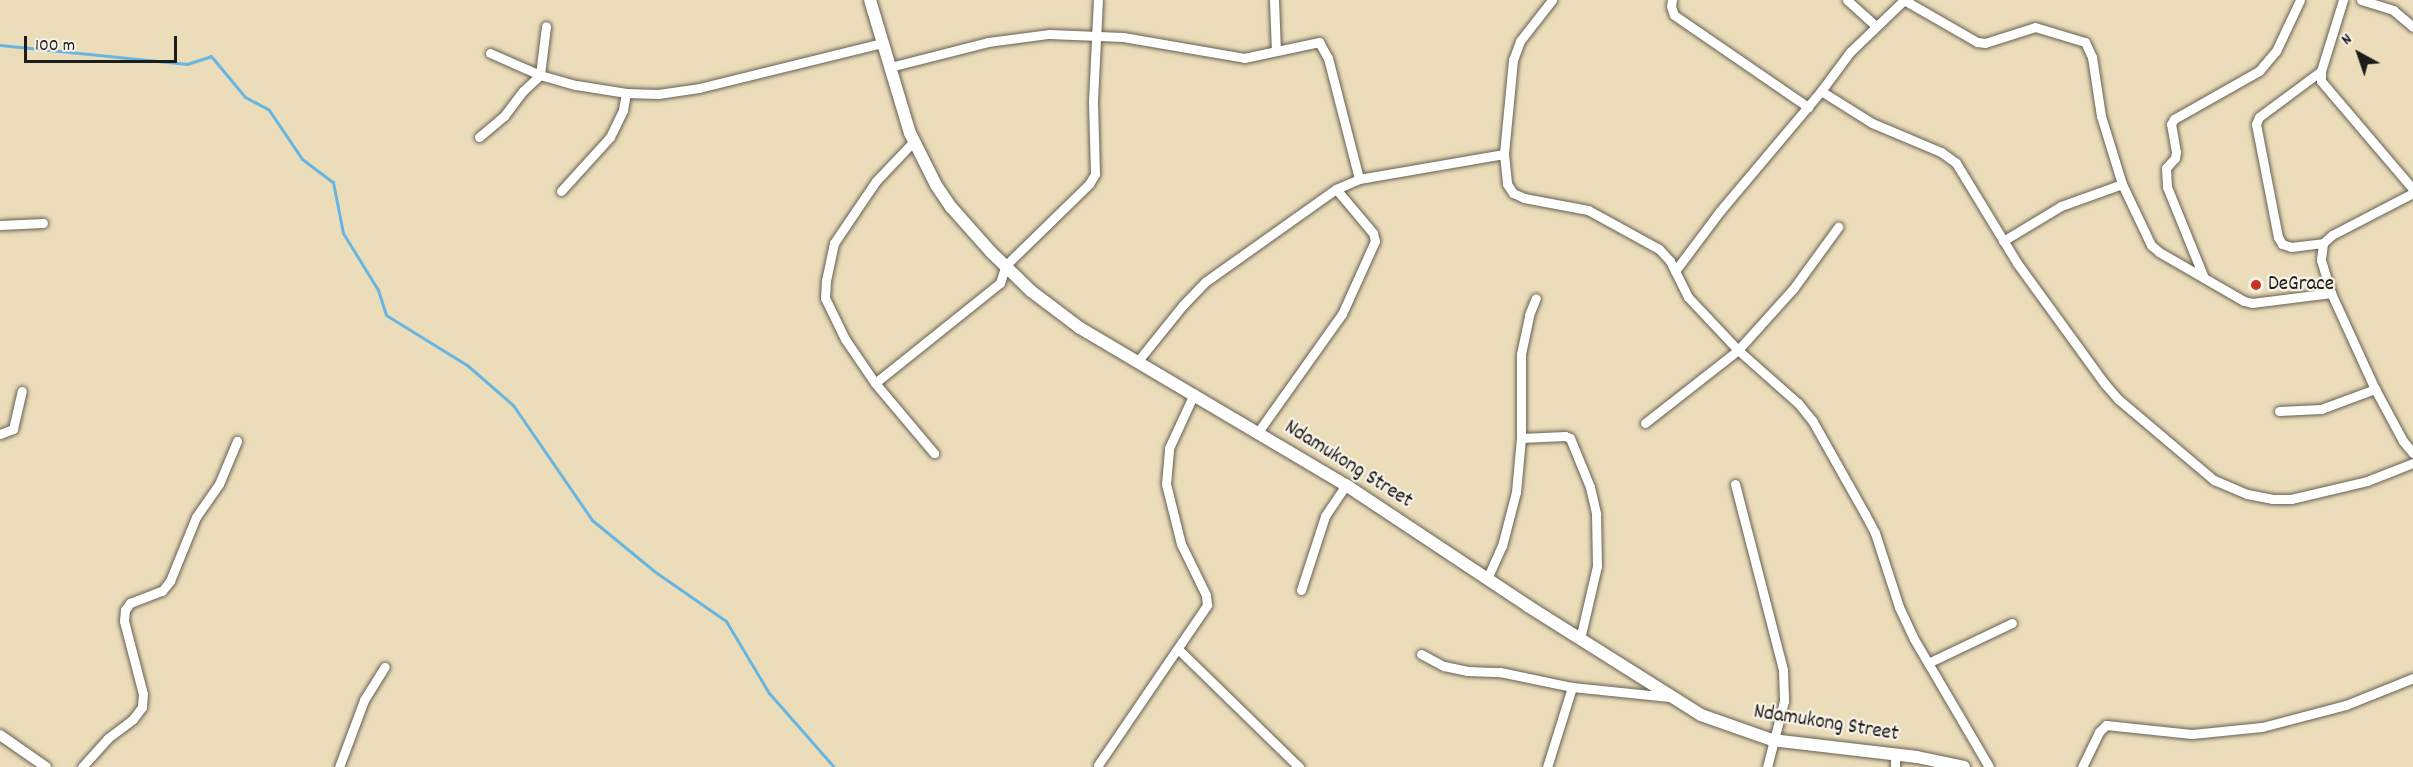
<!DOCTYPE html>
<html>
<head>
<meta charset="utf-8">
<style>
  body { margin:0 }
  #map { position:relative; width:2413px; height:767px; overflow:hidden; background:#ecddba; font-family:Dekko,sans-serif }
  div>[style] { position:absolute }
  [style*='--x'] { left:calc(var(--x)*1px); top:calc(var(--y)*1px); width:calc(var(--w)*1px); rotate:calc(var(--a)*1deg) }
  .stream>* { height:3px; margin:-1.5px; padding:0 1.5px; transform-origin:1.5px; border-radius:1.5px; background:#67b6e2 }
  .roads { filter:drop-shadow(0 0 2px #656053) drop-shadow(0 0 2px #656053) }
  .minor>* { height:9px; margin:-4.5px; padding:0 4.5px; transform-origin:4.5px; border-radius:4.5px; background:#fff }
  .tertiary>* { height:10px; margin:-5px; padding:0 5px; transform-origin:5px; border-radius:5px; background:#fff }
  .secondary>* { height:12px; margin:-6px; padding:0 6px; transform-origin:6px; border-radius:6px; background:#fff }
  .dots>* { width:16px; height:16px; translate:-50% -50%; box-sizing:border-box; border:3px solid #f7f3e8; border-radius:50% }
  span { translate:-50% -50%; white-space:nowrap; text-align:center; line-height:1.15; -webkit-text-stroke:4.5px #f7f3e8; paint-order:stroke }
  .poi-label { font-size:21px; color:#1c1c1c }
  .left { translate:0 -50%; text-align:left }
  .street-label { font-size:21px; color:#1c1c1c }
  .north { position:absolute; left:2329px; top:24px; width:60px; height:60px; -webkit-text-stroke:4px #f7f3e8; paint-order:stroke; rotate:320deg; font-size:16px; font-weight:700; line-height:24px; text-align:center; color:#1c1c1c }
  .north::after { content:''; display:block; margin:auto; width:21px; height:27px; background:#1c1c1c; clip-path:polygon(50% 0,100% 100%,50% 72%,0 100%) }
  .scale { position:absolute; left:24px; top:36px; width:153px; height:27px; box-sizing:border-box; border:3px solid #1c1c1c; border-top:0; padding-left:8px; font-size:18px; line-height:21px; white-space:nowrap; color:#1c1c1c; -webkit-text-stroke:4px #f7f3e8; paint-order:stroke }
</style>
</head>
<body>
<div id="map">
  <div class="stream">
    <div style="--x:0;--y:45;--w:188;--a:5.8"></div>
    <div style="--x:187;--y:64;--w:25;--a:-18"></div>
    <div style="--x:211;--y:56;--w:53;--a:50.3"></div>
    <div style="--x:245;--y:97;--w:27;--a:28"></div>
    <div style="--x:269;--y:110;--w:59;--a:56"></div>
    <div style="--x:302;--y:159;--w:39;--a:37"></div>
    <div style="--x:333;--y:182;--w:52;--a:78.9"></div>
    <div style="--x:343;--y:233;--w:67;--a:58.4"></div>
    <div style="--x:378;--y:290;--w:26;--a:72"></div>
    <div style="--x:386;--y:315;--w:95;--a:31.7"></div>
    <div style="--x:467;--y:365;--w:61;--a:41"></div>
    <div style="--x:513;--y:405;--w:140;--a:55.5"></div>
    <div style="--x:592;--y:520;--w:80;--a:39.4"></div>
    <div style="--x:654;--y:571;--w:88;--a:34.8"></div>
    <div style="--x:726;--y:621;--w:84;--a:59.2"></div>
    <div style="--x:769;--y:693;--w:98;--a:48.7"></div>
  </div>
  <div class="roads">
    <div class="minor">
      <div style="--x:1274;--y:0;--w:51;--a:87.8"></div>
      <div style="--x:1552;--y:0;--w:52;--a:128"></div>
      <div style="--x:1520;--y:41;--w:20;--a:110"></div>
      <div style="--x:1513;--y:60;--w:94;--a:95.5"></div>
      <div style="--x:1504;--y:154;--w:30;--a:84"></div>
      <div style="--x:1507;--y:184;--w:11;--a:56"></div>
      <div style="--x:1513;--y:193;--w:12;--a:24"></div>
      <div style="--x:1524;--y:198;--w:65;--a:10.6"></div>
      <div style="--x:1588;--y:210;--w:81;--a:28.8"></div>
      <div style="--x:1659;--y:249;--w:16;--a:47"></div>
      <div style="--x:1670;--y:261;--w:40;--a:63.4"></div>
      <div style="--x:1688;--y:297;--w:73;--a:46.7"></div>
      <div style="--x:1738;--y:350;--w:80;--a:41.5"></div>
      <div style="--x:1798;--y:403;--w:22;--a:51"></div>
      <div style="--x:1812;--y:420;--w:108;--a:60.6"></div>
      <div style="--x:1865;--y:514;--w:21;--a:62"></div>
      <div style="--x:1875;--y:533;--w:78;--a:72"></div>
      <div style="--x:1899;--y:607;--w:35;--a:65"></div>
      <div style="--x:1914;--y:639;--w:148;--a:59.6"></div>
      <div style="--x:1672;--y:0;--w:6;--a:99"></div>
      <div style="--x:1671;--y:6;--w:9;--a:72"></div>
      <div style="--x:1674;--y:15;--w:163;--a:34.5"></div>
      <div style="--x:1847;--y:0;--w:39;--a:42"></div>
      <div style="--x:1904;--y:0;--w:84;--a:29.9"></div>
      <div style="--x:1977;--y:42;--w:8;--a:7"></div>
      <div style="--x:1985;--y:43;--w:52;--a:-17.7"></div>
      <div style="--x:2035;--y:27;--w:52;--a:16.7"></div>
      <div style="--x:2085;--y:42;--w:17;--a:65"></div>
      <div style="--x:2092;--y:57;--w:60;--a:81.3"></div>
      <div style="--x:2101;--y:116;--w:71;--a:72.8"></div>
      <div style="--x:2122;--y:184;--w:68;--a:64.6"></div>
      <div style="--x:2151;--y:245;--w:11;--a:41"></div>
      <div style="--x:2159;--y:252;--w:98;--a:30"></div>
      <div style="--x:2244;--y:301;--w:8;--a:14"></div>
      <div style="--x:2252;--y:303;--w:80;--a:-7.2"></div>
      <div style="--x:2343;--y:0;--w:74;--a:107.2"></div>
      <div style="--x:2321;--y:71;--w:10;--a:90"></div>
      <div style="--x:2321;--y:81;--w:142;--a:49.6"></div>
      <div style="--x:2361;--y:0;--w:34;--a:17"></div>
      <div style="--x:2393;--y:10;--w:26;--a:40"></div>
      <div style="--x:490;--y:53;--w:55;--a:23.7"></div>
      <div style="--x:540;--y:75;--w:37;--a:16"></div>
      <div style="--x:576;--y:85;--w:51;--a:9.1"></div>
      <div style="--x:626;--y:93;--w:32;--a:2"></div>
      <div style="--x:658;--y:94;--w:41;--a:-8.3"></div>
      <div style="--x:699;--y:88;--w:188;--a:-13.8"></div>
      <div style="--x:890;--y:67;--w:101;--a:-14.3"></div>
      <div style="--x:988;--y:42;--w:62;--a:-7.5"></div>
      <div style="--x:1049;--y:34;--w:74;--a:2.3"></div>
      <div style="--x:1123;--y:37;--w:123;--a:9.8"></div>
      <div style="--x:1244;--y:58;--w:77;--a:-12"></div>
      <div style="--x:1319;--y:42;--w:18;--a:61"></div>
      <div style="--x:1328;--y:58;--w:125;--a:75.6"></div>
      <div style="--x:2321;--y:71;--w:77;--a:143.4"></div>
      <div style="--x:2259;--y:117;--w:8;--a:113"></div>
      <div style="--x:2256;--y:124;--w:115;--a:79"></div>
      <div style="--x:2278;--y:237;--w:8;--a:60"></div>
      <div style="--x:2282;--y:244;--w:9;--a:18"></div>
      <div style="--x:2291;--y:247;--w:32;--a:-7"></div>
      <div style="--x:1821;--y:91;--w:60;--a:32.1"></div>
      <div style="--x:1872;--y:123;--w:75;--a:22.8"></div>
      <div style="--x:1941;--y:152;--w:19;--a:36"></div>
      <div style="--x:1956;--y:163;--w:117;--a:58.6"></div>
      <div style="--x:2017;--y:263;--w:150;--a:54"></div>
      <div style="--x:2105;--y:384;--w:20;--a:49"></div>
      <div style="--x:2118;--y:399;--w:126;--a:40.2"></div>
      <div style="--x:2214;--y:480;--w:36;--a:23"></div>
      <div style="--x:2247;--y:494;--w:25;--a:11"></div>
      <div style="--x:2272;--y:499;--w:19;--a:0"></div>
      <div style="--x:2291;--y:499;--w:78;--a:-13.3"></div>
      <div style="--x:2367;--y:481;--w:49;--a:-21.4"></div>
      <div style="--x:479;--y:137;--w:33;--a:-40"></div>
      <div style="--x:504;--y:116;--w:31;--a:-53"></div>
      <div style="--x:523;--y:91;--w:23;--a:-43"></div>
      <div style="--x:540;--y:75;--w:49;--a:-83"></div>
      <div style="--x:914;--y:141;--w:55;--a:133.5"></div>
      <div style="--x:876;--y:181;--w:75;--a:124.1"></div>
      <div style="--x:834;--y:243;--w:38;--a:102"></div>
      <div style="--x:826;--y:280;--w:18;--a:93"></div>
      <div style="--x:825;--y:298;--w:46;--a:64"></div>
      <div style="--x:845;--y:339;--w:53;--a:55.7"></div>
      <div style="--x:875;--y:383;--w:92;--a:49.9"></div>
      <div style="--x:561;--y:191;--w:73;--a:-47.8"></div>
      <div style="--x:610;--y:137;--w:30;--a:-64"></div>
      <div style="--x:623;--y:110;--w:17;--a:-80"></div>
      <div style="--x:2413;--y:193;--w:91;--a:152.6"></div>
      <div style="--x:2332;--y:235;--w:12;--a:138"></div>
      <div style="--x:2323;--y:243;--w:17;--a:97"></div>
      <div style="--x:2321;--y:260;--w:34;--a:73"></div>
      <div style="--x:2331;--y:293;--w:106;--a:65.4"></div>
      <div style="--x:2375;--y:389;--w:59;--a:61.7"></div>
      <div style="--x:2403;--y:441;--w:16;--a:50"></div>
      <div style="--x:0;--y:225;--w:43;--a:-2.7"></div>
      <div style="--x:2003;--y:241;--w:68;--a:-31.1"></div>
      <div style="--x:2061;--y:206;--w:65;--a:-19.8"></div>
      <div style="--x:1675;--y:271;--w:75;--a:-53.1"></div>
      <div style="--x:1720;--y:211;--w:157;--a:-49.9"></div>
      <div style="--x:1821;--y:91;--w:49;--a:-53.4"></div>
      <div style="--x:1850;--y:52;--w:75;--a:-43.9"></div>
      <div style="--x:2204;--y:278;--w:98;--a:-112.1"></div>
      <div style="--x:2167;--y:187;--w:19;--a:-93"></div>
      <div style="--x:2166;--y:168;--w:13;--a:-48"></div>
      <div style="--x:2175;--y:158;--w:6;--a:-81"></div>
      <div style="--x:2176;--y:152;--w:28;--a:-100"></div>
      <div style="--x:2171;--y:124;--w:6;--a:-59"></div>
      <div style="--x:2174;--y:119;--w:98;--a:-29.5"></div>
      <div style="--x:2259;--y:71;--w:26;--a:-50"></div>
      <div style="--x:2276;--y:51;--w:56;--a:-64.8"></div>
      <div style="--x:1137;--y:362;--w:73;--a:-51.1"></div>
      <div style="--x:1183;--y:305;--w:32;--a:-46"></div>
      <div style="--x:1205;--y:282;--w:161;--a:-35.4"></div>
      <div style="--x:1336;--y:189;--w:25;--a:-23"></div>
      <div style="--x:1359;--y:179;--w:147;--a:-9.8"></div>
      <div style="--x:875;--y:383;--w:160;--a:-38.7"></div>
      <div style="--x:1000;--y:283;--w:19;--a:-72"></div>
      <div style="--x:1006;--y:265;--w:116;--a:-44.3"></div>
      <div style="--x:1089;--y:184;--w:12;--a:-59"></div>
      <div style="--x:1095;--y:174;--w:73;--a:-91.6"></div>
      <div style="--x:1093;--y:101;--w:101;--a:-87.2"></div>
      <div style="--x:2279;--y:411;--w:42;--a:-2.7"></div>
      <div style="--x:2321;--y:409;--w:58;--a:-20.3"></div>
      <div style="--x:1645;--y:423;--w:118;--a:-38.1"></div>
      <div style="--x:1738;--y:350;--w:82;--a:-48"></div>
      <div style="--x:1793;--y:289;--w:77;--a:-54"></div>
      <div style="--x:1258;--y:432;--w:145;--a:-54.6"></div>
      <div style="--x:1342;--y:314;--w:80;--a:-65.7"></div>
      <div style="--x:1375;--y:241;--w:8;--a:-104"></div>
      <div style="--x:1373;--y:233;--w:57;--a:-130.1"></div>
      <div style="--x:0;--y:434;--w:14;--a:-21"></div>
      <div style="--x:13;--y:429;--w:39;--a:-77"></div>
      <div style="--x:1521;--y:438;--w:44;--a:-2.6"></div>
      <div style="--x:1565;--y:436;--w:5;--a:22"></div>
      <div style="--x:1570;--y:438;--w:53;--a:67.8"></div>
      <div style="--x:1590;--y:487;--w:28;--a:77"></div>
      <div style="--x:1596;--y:514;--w:52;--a:88.9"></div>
      <div style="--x:1597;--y:566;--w:75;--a:103.1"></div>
      <div style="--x:1735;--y:484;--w:192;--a:75.5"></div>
      <div style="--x:1783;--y:670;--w:31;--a:88"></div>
      <div style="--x:1784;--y:701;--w:68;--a:104.4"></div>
      <div style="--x:1487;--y:579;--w:36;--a:-66"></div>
      <div style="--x:1502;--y:546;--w:56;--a:-75.5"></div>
      <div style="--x:1516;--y:492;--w:54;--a:-84.7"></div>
      <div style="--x:1521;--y:438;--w:84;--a:-90"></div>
      <div style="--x:1521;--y:354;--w:40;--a:-78"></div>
      <div style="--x:1529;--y:315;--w:18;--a:-68"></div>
      <div style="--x:1301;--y:590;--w:78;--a:-72"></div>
      <div style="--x:1325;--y:516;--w:37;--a:-56"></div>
      <div style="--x:1179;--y:650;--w:168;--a:44.3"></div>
      <div style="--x:1421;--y:654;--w:26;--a:28"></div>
      <div style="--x:1444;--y:666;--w:24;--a:12"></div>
      <div style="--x:1467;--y:671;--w:33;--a:2"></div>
      <div style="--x:1500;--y:672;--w:74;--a:11.8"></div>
      <div style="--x:1572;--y:687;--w:98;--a:5.9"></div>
      <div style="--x:1928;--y:663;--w:93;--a:-25.5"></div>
      <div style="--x:1895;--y:754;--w:13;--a:90"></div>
      <div style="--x:1098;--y:765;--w:194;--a:-55.7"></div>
      <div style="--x:1207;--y:605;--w:10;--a:-96"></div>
      <div style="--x:1206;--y:595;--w:57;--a:-116.1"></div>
      <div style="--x:1181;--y:544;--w:62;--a:-104"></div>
      <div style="--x:1166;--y:484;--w:36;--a:-85"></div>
      <div style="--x:1169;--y:448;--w:60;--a:-65.2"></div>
      <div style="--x:82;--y:767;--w:39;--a:-48"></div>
      <div style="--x:108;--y:738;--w:31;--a:-37"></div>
      <div style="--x:133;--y:719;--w:15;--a:-53"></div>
      <div style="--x:142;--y:707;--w:13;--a:-86"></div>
      <div style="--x:143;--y:694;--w:75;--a:-104.6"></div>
      <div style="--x:124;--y:621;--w:11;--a:-85"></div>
      <div style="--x:125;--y:610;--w:9;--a:-54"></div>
      <div style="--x:130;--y:603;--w:34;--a:-21"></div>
      <div style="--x:162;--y:591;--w:13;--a:-51"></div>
      <div style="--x:170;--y:581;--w:69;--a:-67.9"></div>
      <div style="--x:196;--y:517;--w:40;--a:-55.1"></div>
      <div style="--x:219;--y:484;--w:47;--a:-67.3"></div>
      <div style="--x:339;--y:767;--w:72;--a:-69.5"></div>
      <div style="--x:364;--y:700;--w:39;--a:-58"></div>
      <div style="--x:1547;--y:767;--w:84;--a:-72.6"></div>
      <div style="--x:2082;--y:767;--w:39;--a:-64"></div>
      <div style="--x:2099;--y:732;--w:10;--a:-45"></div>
      <div style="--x:2106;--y:725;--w:86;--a:6"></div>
      <div style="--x:2192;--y:734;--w:70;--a:-5.7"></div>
      <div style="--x:2262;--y:727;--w:87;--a:-14.7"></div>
      <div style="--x:2346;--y:705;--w:72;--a:-21.9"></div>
    </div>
    <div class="tertiary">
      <div style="--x:0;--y:735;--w:56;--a:34.8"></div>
    </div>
    <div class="secondary">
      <div style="--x:870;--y:0;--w:139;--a:73.3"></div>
      <div style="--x:910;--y:133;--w:58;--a:63.4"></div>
      <div style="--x:936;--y:185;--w:27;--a:56"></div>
      <div style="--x:951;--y:207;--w:60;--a:48.4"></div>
      <div style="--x:991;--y:252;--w:56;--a:44.3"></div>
      <div style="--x:1031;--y:291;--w:61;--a:37.1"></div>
      <div style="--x:1080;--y:328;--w:309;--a:30.6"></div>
      <div style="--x:1346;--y:485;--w:219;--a:33.6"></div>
      <div style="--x:1528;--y:606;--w:204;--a:32.2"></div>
      <div style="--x:1701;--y:715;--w:75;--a:19.4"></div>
      <div style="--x:1772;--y:740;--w:146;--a:6.7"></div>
      <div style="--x:1917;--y:757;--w:48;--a:12"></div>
    </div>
  </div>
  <div class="dots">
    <div style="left:2256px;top:285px;background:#c8321e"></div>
  </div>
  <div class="poi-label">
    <span class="left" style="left:2268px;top:285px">DeGrace</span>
  </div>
  <div class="street-label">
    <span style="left:1348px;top:465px;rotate:32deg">Ndamukong Street</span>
    <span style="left:1826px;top:724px;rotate:9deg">Ndamukong Street</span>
  </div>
  <div class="north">N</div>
  <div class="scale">100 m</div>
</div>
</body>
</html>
